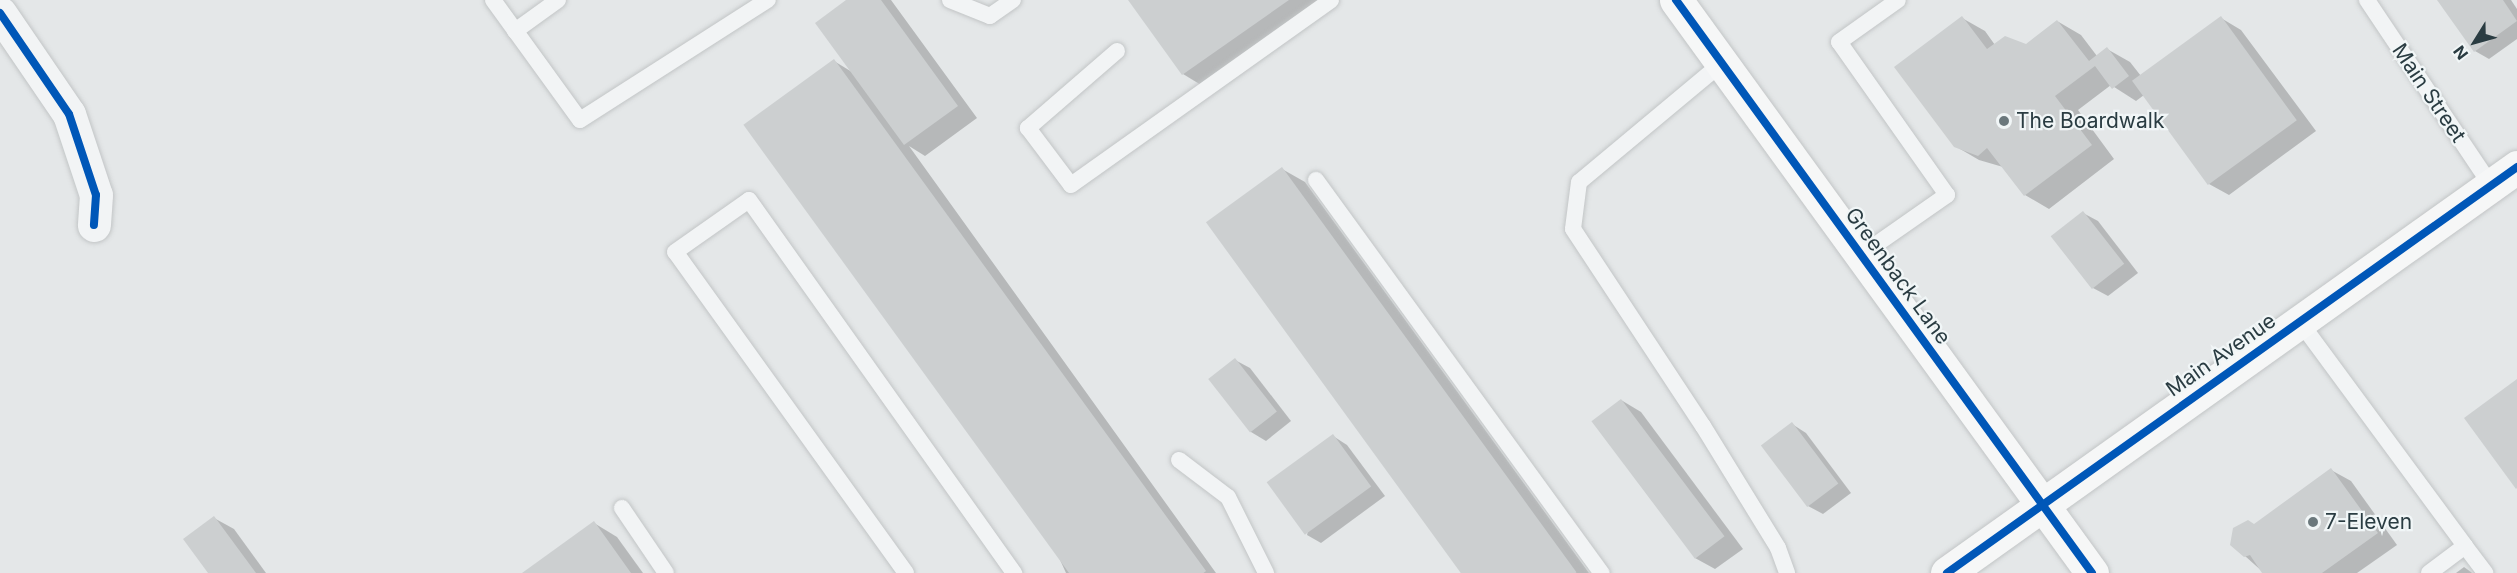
<!DOCTYPE html>
<html>
<head>
<meta charset="utf-8">
<style>
  body { margin:0 }
  #map { position:relative; width:2517px; height:573px; overflow:hidden; background:#e4e7e8; font-family:Inter,sans-serif }
  div>[style] { position:absolute }
  [style*='--x'] { left:calc(var(--x)*1px); top:calc(var(--y)*1px); width:calc(var(--w)*1px); rotate:calc(var(--a)*1deg) }
  .shadow>* { inset:0; background:#0003 }
  .building>* { inset:0; background:#cccfd0; transform-origin:0 0 }
  .roads { filter:drop-shadow(0 0 2px #c2c5c6) drop-shadow(0 0 2px #c2c5c6) }
  .lane>* { height:16px; margin:-8px; padding:0 8px; transform-origin:8px; border-radius:8px; background:#f2f4f5 }
  .street>* { height:33px; margin:-16.5px; padding:0 16.5px; transform-origin:16.5px; border-radius:16.5px; background:#f2f4f5 }
  .secondary>* { height:33px; margin:-16.5px; padding:0 16.5px; transform-origin:16.5px; border-radius:16.5px; background:#f6f7f7 }
  .primary>* { height:33px; margin:-16.5px; padding:0 16.5px; transform-origin:16.5px; border-radius:16.5px; background:#f6f7f7 }
  .cycleway>* { height:8px; margin:-4px; padding:0 4px; transform-origin:4px; border-radius:4px; background:#0057b8 }
  .dots>* { width:16px; height:16px; translate:-50% -50%; box-sizing:border-box; border:3px solid #f1f6f7; border-radius:50% }
  span { translate:-50% -50%; white-space:nowrap; text-align:center; line-height:1.15; -webkit-text-stroke:4.5px #f1f6f7; paint-order:stroke }
  .street-label { font-size:21px; color:#2a3c42 }
  .poi-label { font-size:21px; color:#2a3c42 }
  .left { translate:0 -50%; text-align:left }
  .north { position:absolute; left:2445px; top:12px; width:60px; height:60px; -webkit-text-stroke:4px #f1f6f7; paint-order:stroke; rotate:233deg; font-size:16px; font-weight:700; line-height:24px; text-align:center; color:#2a3c42 }
  .north::after { content:''; display:block; margin:auto; width:21px; height:27px; background:#2a3c42; clip-path:polygon(50% 0,100% 100%,50% 72%,0 100%) }
</style>
</head>
<body>
<div id="map">
  <div class="shadow">
    <div style="clip-path:polygon(849px 0,891px 0,977px 118px,925px 156px,909px 146px,1216px 573px,1066px 573px,834px 61px,852px 72px)"></div>
    <div style="clip-path:polygon(1130px 0,1330px 0,1206px 88px,1183px 74px)"></div>
    <div style="clip-path:polygon(2439px 0,2511px 0,2517px 9px,2517px 39px,2489px 59px,2475px 51px)"></div>
    <div style="clip-path:polygon(1962px 18px,1985px 31px,1995px 45px,2026px 45px,2057px 21px,2081px 35px,2097px 56px,2107px 49px,2130px 62px,2141px 76px,2221px 18px,2241px 30px,2316px 131px,2229px 195px,2209px 184px,2144px 95px,2136px 101px,2111px 85px,2078px 110px,2114px 159px,2049px 209px,2025px 195px,2003px 167px,1979px 160px,1955px 146px)"></div>
    <div style="clip-path:polygon(1282px 169px,1305px 182px,1589px 573px,1462px 573px)"></div>
    <div style="clip-path:polygon(2083px 213px,2098px 221px,2138px 273px,2108px 296px,2093px 288px)"></div>
    <div style="clip-path:polygon(1235px 360px,1250px 368px,1291px 421px,1266px 441px,1251px 432px,1210px 379px)"></div>
    <div style="clip-path:polygon(1621px 400px,1641px 412px,1743px 549px,1715px 569px,1695px 558px)"></div>
    <div style="clip-path:polygon(1792px 424px,1806px 433px,1851px 493px,1823px 514px,1808px 506px)"></div>
    <div style="clip-path:polygon(1333px 436px,1347px 445px,1385px 496px,1321px 543px,1307px 535px)"></div>
    <div style="clip-path:polygon(2331px 470px,2351px 481px,2397px 545px,2357px 573px,2264px 573px,2245px 556px,2254px 525px)"></div>
    <div style="clip-path:polygon(214px 518px,234px 529px,266px 573px,210px 573px)"></div>
    <div style="clip-path:polygon(594px 523px,617px 537px,643px 573px,525px 573px)"></div>
    <div style="clip-path:polygon(2464px 567px,2471px 572px,2472px 573px,2456px 573px)"></div>
  </div>
  <div class="building">
    <div style="clip-path:polygon(846px 0,881px 0,958px 106px,904px 145px,815px 23px)"></div>
    <div style="clip-path:polygon(1128px 0,1289px 0,1182px 75px)"></div>
    <div style="clip-path:polygon(2437px 0,2503px 0,2517px 21px,2474px 52px)"></div>
    <div style="clip-path:polygon(1962px 16px,1987px 49px,2005px 36px,2026px 44px,2057px 20px,2089px 61px,2107px 47px,2129px 76px,2112px 89px,2095px 66px,2055px 96px,2092px 145px,2024px 196px,1987px 148px,1978px 156px,1954px 147px,1894px 67px)"></div>
    <div style="left:2221px;top:16px;width:129px;height:110px;rotate:54deg"></div>
    <div style="left:834px;top:59px;width:633px;height:112px;rotate:54deg"></div>
    <div style="left:1282px;top:167px;width:501px;height:94px;rotate:54deg"></div>
    <div style="left:2083px;top:211px;width:67px;height:41px;rotate:52deg"></div>
    <div style="left:1235px;top:358px;width:68px;height:34px;rotate:52deg"></div>
    <div style="clip-path:polygon(2517px 379px,2517px 488px,2516px 489px,2464px 418px)"></div>
    <div style="left:1621px;top:399px;width:172px;height:37px;rotate:53deg"></div>
    <div style="left:1792px;top:422px;width:77px;height:39px;rotate:53deg"></div>
    <div style="left:1333px;top:434px;width:65px;height:82px;rotate:54deg"></div>
    <div style="clip-path:polygon(2331px 468px,2378px 533px,2322px 573px,2262px 573px,2250px 555px,2244px 557px,2230px 545px,2233px 528px,2248px 520px,2254px 524px)"></div>
    <div style="clip-path:polygon(214px 516px,256px 573px,208px 573px,183px 539px)"></div>
    <div style="clip-path:polygon(594px 521px,631px 573px,522px 573px)"></div>
  </div>
  <div class="roads">
    <div class="lane">
      <div style="--x:493;--y:0;--w:148;--a:54.1"></div>
      <div style="--x:580;--y:120;--w:223;--a:-32.6"></div>
      <div style="--x:950;--y:0;--w:43;--a:21.8"></div>
      <div style="--x:990;--y:16;--w:28;--a:-35"></div>
      <div style="--x:2367;--y:0;--w:223;--a:56.2"></div>
      <div style="--x:515;--y:31;--w:53;--a:-35.8"></div>
      <div style="--x:1117;--y:51;--w:118;--a:139.1"></div>
      <div style="--x:1028;--y:128;--w:71;--a:53"></div>
      <div style="--x:1071;--y:185;--w:319;--a:-35.4"></div>
      <div style="--x:1722;--y:63;--w:186;--a:140.2"></div>
      <div style="--x:1579;--y:182;--w:47;--a:97.3"></div>
      <div style="--x:1573;--y:229;--w:236;--a:56.6"></div>
      <div style="--x:1703;--y:426;--w:143;--a:58.4"></div>
      <div style="--x:1778;--y:548;--w:27;--a:70"></div>
      <div style="--x:1316;--y:180;--w:486;--a:54"></div>
      <div style="--x:1861;--y:255;--w:105;--a:-34.9"></div>
      <div style="--x:1947;--y:195;--w:187;--a:-125.2"></div>
      <div style="--x:1839;--y:42;--w:72;--a:-35.4"></div>
      <div style="--x:2300;--y:322;--w:278;--a:53.6"></div>
      <div style="--x:2465;--y:546;--w:45;--a:143.1"></div>
      <div style="--x:1179;--y:460;--w:61;--a:37.1"></div>
      <div style="--x:1228;--y:497;--w:85;--a:63.4"></div>
      <div style="--x:622;--y:508;--w:78;--a:55.9"></div>
      <div style="--x:2465;--y:546;--w:34;--a:53"></div>
      <div style="--x:906;--y:573;--w:395;--a:-125.7"></div>
      <div style="--x:675;--y:252;--w:90;--a:-35.1"></div>
      <div style="--x:749;--y:200;--w:458;--a:54.6"></div>
    </div>
    <div class="street">
      <div style="--x:0;--y:13;--w:122;--a:55.7"></div>
      <div style="--x:69;--y:114;--w:85;--a:71.6"></div>
      <div style="--x:96;--y:195;--w:30;--a:94"></div>
    </div>
    <div class="secondary">
      <div style="--x:1947;--y:573;--w:700;--a:-35.46"></div>
    </div>
    <div class="primary">
      <div style="--x:1676;--y:0;--w:708;--a:54.02"></div>
    </div>
  </div>
  <div class="cycleway">
    <div style="--x:1676;--y:0;--w:708;--a:54.02"></div>
    <div style="--x:0;--y:13;--w:122;--a:55.7"></div>
    <div style="--x:69;--y:114;--w:85;--a:71.6"></div>
    <div style="--x:96;--y:195;--w:30;--a:94"></div>
    <div style="--x:1947;--y:573;--w:700;--a:-35.46"></div>
  </div>
  <div class="dots">
    <div style="left:2004px;top:121px;background:#6b787c"></div>
    <div style="left:2313px;top:522px;background:#6b787c"></div>
  </div>
  <div class="street-label">
    <span style="left:2429px;top:93px;rotate:56deg">Main Street</span>
    <span style="left:1898px;top:276px;rotate:54deg">Greenback Lane</span>
    <span style="left:2221px;top:355px;rotate:-35deg">Main Avenue</span>
  </div>
  <div class="poi-label">
    <span class="left" style="left:2016px;top:121px">The Boardwalk</span>
    <span class="left" style="left:2325px;top:522px">7-Eleven</span>
  </div>
  <div class="north">N</div>
</div>
</body>
</html>
